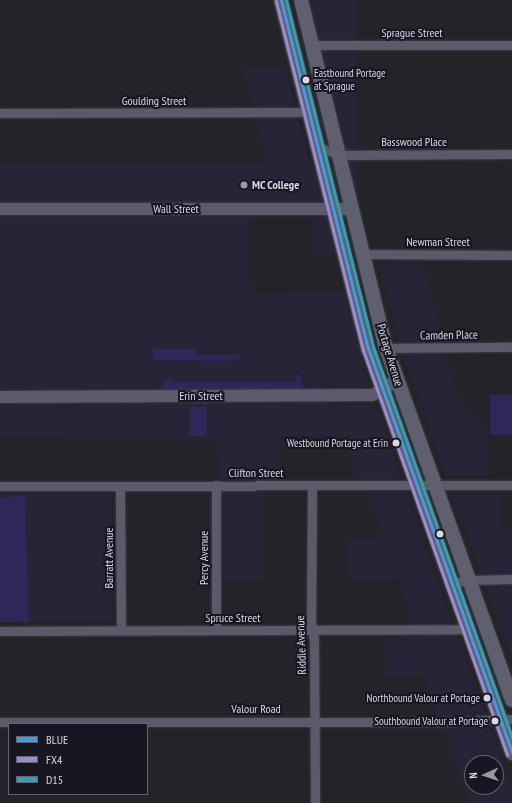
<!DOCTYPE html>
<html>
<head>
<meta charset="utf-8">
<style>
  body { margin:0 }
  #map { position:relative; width:512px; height:803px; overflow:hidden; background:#24232a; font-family:"PT Sans Narrow",sans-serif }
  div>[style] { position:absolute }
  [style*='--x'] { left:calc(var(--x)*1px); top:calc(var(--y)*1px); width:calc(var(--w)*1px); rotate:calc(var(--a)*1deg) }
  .built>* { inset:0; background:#262436; transform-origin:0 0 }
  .green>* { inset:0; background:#2f265a; transform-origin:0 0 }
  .roads { filter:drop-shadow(0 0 1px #3e3d43) drop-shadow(0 0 1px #3e3d43) }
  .minor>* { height:9px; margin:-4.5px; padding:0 4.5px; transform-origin:4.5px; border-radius:4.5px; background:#5b5a6a }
  .major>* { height:12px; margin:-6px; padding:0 6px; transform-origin:6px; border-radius:6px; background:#5c5a6d }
  .highway>* { height:14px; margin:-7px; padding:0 7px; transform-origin:7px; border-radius:7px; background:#605f6f }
  .bus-1>* { height:3px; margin:-1.5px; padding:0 1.5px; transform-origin:1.5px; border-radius:1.5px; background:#469bdc }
  .bus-2>* { height:3px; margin:-1.5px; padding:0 1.5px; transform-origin:1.5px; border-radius:1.5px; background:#9c8ad2 }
  .bus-3>* { height:3px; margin:-1.5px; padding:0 1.5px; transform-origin:1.5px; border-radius:1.5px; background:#349fb2 }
  .dots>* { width:11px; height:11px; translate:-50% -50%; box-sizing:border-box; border:2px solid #171623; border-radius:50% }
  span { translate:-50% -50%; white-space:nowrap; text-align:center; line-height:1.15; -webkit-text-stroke:4px #171623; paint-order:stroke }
  .bus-label { font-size:11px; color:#d8d8e1 }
  .left { translate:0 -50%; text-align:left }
  .right { translate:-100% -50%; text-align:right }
  .street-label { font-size:12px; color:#d8d8e1 }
  .poi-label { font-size:12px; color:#d8d8e1; font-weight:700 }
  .legend { position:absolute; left:8px; top:723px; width:140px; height:72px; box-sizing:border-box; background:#171623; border:1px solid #64646f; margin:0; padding:5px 7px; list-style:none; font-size:12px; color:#d8d8e1 }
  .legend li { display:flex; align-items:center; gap:8px; height:20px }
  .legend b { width:20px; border:1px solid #64646f }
  .north { position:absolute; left:464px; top:755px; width:40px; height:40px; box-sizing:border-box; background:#171623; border:1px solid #64646f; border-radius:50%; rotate:267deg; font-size:11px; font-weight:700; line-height:16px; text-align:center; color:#d8d8e1 }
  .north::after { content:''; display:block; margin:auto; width:14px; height:18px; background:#9999a1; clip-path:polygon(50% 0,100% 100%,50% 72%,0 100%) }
</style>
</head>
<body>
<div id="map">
  <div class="built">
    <div style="left:313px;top:0;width:44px;height:254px"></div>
    <div style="clip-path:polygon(243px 68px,285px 68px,324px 216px,249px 215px,250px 293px,345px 292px,369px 386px,322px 386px,340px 436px,280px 437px,280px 490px,264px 491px,263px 580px,220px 580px,220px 455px,218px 455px,218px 440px,0 437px,0 163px,268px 164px)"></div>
    <div style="clip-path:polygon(380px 264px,423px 265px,455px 392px,489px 438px,489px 475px,446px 475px,402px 348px)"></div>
    <div style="clip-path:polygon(evenodd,332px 405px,375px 405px,512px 790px,512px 803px,470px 803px,424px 676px,385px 676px,384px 640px,411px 639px,413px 620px,399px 579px,350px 581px,346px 539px,384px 538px,368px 494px,355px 475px,345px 440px,332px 405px,472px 763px,496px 763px,496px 787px,472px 787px,472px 763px)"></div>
    <div style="left:112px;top:495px;width:126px;height:112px;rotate:90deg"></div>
    <div style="clip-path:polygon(453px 495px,499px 495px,500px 522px,512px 543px,512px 658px)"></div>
  </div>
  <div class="green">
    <div style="clip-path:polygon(153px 349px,196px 349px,196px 355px,239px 355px,239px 360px,238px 359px,226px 361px,153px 360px)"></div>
    <div style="clip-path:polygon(170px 375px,171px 382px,295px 382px,296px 375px,300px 375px,303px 385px,300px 389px,161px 389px)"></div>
    <div style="left:490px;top:395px;width:22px;height:40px"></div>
    <div style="left:189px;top:407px;width:17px;height:29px"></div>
    <div style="clip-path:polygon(25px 496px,29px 622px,0 622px,0 497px)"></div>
  </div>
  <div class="roads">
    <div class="minor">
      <div style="--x:313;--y:45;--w:199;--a:0"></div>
      <div style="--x:0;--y:113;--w:309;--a:-0.2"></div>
      <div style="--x:318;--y:147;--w:23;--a:20"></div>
      <div style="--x:340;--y:155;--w:172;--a:-0.3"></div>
      <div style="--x:364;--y:254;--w:148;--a:0.4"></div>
      <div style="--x:386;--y:348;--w:126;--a:-0.5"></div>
      <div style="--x:216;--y:485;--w:145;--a:90"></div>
      <div style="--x:312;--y:485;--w:136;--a:90.4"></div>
      <div style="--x:311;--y:621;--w:20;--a:81"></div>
      <div style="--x:314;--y:641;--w:162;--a:89.6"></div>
      <div style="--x:0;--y:486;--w:512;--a:-0.11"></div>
      <div style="--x:120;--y:486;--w:144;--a:89.6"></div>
      <div style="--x:451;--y:583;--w:18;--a:-9"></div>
      <div style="--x:469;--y:580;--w:43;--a:-1.3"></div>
      <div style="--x:0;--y:631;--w:467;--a:-0.2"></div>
      <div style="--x:0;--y:722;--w:440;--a:0"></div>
      <div style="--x:440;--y:722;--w:72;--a:-2.4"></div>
    </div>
    <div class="major">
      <div style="--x:0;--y:209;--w:353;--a:0"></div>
      <div style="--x:0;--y:397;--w:372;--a:-0.3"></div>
      <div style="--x:372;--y:395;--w:12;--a:-24"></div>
      <div style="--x:383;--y:390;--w:18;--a:-38"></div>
    </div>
    <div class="highway">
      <div style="--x:281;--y:0;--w:359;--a:76"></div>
      <div style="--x:368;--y:348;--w:430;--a:70.4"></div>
      <div style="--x:301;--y:0;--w:358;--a:76.3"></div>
      <div style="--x:386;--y:348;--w:374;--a:70.3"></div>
    </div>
  </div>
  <div class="bus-1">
    <div style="--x:281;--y:0;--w:359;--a:76"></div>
    <div style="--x:368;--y:348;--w:430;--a:70.4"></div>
  </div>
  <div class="bus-2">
    <div style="--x:276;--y:1;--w:360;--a:76"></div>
    <div style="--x:363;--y:350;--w:430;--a:70.4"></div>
  </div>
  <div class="bus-3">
    <div style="--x:286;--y:0;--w:358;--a:75.9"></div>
    <div style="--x:373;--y:347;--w:415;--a:70.4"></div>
  </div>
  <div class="dots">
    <div style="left:306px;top:80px;background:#d8d8e1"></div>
    <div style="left:244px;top:185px;background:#9999a1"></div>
    <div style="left:396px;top:443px;background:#d8d8e1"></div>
    <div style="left:440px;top:534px;background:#d8d8e1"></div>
    <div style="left:487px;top:698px;background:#d8d8e1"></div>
    <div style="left:495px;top:721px;background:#d8d8e1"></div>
  </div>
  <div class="bus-label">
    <span class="left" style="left:314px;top:80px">Eastbound Portage<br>at Sprague</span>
    <span class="right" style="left:388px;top:443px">Westbound Portage at Erin</span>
    <span class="right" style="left:480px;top:698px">Northbound Valour at Portage</span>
    <span class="right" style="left:488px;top:721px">Southbound Valour at Portage</span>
  </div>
  <div class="street-label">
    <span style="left:412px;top:33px">Sprague Street</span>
    <span style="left:154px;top:101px">Goulding Street</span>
    <span style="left:414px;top:142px">Basswood Place</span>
    <span style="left:176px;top:209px">Wall Street</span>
    <span style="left:438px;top:242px">Newman Street</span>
    <span style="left:449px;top:335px;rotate:-1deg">Camden Place</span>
    <span style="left:390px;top:355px;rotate:73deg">Portage Avenue</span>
    <span style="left:201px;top:396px">Erin Street</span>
    <span style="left:256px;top:473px">Clifton Street</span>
    <span style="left:109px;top:558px;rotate:-90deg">Barratt Avenue</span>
    <span style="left:204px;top:558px;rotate:-90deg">Percy Avenue</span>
    <span style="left:233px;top:618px">Spruce Street</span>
    <span style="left:301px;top:645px;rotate:-92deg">Riddle Avenue</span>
    <span style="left:256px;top:709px">Valour Road</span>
  </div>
  <div class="poi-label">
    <span class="left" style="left:252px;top:185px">MC College</span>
  </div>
  <ul class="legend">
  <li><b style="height:5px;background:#469bdc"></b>BLUE</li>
  <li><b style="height:5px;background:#9c8ad2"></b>FX4</li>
  <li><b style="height:5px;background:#349fb2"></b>D15</li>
  </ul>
  <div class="north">N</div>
</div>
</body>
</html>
